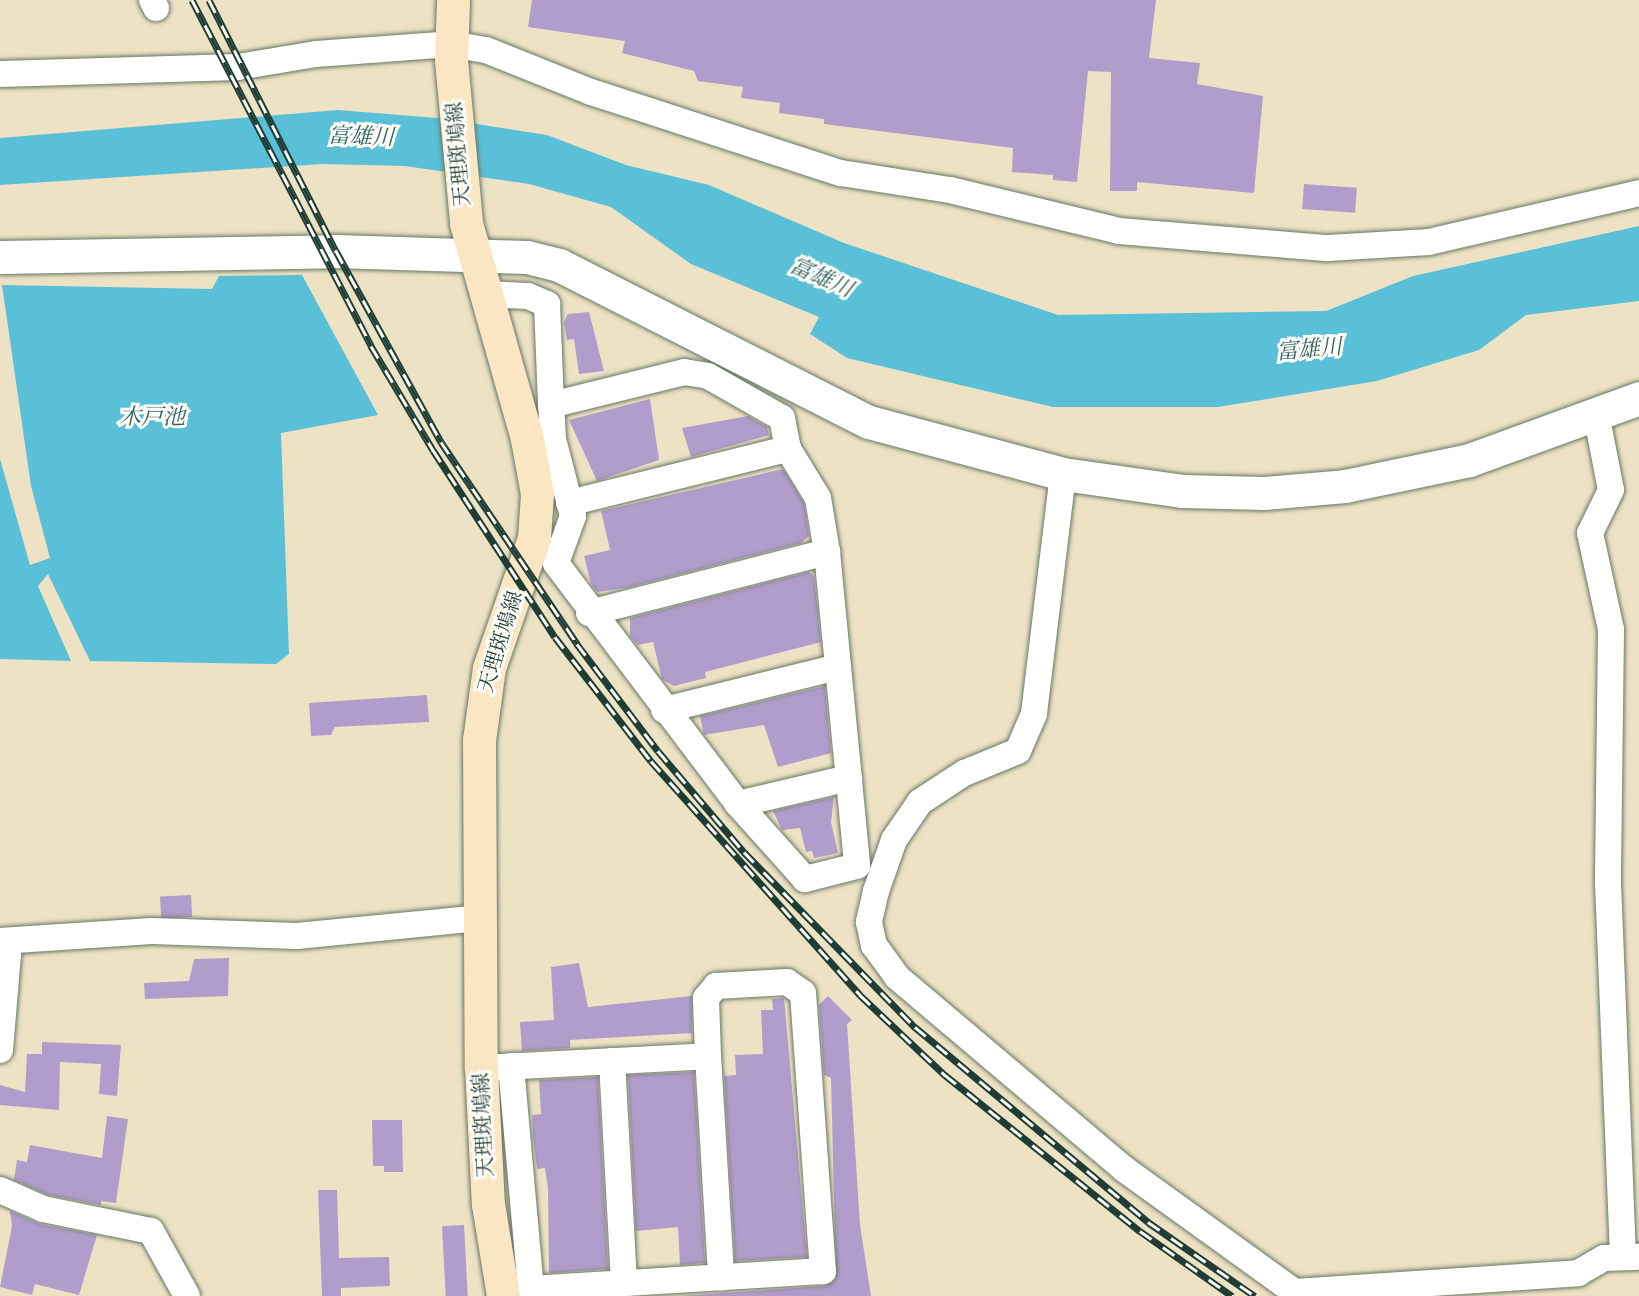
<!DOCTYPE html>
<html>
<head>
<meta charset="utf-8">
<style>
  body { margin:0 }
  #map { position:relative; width:1639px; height:1296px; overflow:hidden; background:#ede3c4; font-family:"Libre Bodoni","Noto Serif JP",serif }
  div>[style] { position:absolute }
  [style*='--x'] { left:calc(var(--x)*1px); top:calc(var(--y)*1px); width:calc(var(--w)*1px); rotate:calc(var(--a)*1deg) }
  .water>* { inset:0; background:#5ac0d7 }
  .building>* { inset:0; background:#b19dcb; transform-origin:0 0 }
  .roads { filter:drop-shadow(0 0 2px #677766) drop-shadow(0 0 2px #677766) }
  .minor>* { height:26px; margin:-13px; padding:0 13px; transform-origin:13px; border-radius:13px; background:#fff }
  .tertiary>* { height:33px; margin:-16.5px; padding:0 16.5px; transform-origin:16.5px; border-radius:16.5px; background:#fff }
  .secondary>* { height:33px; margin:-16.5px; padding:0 16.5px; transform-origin:16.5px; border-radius:16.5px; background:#fbe6c4 }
  .rail>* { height:7px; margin-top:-3.5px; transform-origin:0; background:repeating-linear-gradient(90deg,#fdfcf7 0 14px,#1f3d34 0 28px); box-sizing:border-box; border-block:2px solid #1f3d34 }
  span { translate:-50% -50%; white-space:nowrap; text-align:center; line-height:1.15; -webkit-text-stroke:6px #fdfcf7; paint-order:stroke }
  .street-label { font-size:21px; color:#1f3d34 }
  .water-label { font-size:22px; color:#316465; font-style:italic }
</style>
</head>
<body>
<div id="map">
  <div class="water">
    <div style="clip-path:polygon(338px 110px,438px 118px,547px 135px,626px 165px,709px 185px,844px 243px,1058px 315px,1326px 311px,1413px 276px,1639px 226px,1639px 301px,1526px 315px,1479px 350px,1377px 381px,1218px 407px,1053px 407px,847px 358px,810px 334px,819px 317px,691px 264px,611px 207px,529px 184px,405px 166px,323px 164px,0 185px,0 138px)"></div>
    <div style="clip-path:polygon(302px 275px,378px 415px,281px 433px,289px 654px,276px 664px,90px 661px,48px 574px,38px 586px,71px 661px,0 659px,0 459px,30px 565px,50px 558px,31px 486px,2px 285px,212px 289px,219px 276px)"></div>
  </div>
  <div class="building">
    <div style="clip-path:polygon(532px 0,1156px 0,1149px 58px,1200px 63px,1197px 84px,1263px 96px,1254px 193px,1137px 182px,1137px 191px,1110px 191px,1111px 72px,1088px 71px,1077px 182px,1053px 180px,1053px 175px,1012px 172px,1013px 148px,824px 124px,824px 119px,779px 113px,780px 103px,741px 98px,743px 87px,698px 81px,694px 71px,622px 53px,625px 41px,528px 27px)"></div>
    <div style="left:1304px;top:184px;width:53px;height:25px;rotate:4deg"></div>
    <div style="clip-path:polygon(589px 312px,604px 371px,579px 374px,574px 339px,567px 340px,564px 322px,568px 314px)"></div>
    <div style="clip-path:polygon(650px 399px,659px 460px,597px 481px,569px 420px)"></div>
    <div style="clip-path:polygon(748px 416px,767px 427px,769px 435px,691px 457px,682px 428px)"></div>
    <div style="clip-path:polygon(783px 469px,804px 503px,809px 536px,801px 543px,626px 588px,597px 592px,591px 584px,584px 556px,610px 550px,601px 511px)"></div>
    <div style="clip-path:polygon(809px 572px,814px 576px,821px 642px,705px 672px,706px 678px,674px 686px,662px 679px,653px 642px,638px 645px,630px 636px,630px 618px)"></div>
    <div style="clip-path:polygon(825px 686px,831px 753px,778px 767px,764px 725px,704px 735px,700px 716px)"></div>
    <div style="clip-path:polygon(427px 695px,429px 722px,335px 727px,331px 735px,311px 736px,309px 703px)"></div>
    <div style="clip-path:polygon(834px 797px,831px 822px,838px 853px,814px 858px,812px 851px,806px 852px,800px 828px,782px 830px,773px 811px)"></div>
    <div style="left:191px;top:895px;width:22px;height:31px;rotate:87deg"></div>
    <div style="clip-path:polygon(229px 958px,228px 996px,145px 999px,144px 983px,189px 981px,194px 959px)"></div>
    <div style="clip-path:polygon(579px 963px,588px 1007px,692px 996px,692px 1033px,570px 1040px,570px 1048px,522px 1051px,520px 1022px,554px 1020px,551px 967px)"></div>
    <div style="clip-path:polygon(828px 996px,852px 1020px,847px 1024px,860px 1225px,871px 1296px,681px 1296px,824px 1286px,836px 1278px,831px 1078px,824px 1075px,819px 1005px)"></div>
    <div style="clip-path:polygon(784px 998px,807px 1257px,735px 1261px,724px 1076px,736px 1075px,735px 1055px,763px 1054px,761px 1010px,773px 1010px,772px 999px)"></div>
    <div style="clip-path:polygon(42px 1042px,121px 1045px,117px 1096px,99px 1094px,101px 1064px,60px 1062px,59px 1110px,0 1105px,0 1085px,25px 1092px,27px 1054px,42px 1054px)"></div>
    <div style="clip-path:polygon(694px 1072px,705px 1263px,680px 1265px,678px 1227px,636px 1231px,628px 1075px)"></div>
    <div style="clip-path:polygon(598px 1077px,608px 1269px,549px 1273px,548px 1189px,545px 1168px,537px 1169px,533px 1137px,532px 1115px,541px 1114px,539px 1080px)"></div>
    <div style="clip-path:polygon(107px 1116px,128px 1119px,116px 1203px,101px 1201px,101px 1205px,48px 1195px,14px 1180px,17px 1160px,27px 1162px,30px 1145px,102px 1158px)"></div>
    <div style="clip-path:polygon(372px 1120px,402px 1120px,403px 1172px,384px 1172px,384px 1166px,373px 1166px)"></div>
    <div style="clip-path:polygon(318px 1190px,337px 1190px,339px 1258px,389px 1257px,390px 1286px,341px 1288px,341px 1296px,322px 1296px)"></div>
    <div style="clip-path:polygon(10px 1211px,40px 1224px,97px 1235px,79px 1295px,35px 1284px,32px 1295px,0 1287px,12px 1226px)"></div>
    <div style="left:464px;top:1225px;width:71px;height:22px;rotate:87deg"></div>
  </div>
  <div class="roads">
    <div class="minor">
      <div style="--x:152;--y:0;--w:9;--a:63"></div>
      <div style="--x:0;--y:74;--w:238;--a:-1.7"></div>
      <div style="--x:238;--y:67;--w:79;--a:-9.5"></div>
      <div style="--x:316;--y:54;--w:135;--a:-4.2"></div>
      <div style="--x:451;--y:44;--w:36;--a:10"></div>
      <div style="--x:486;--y:50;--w:113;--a:21.8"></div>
      <div style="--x:591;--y:92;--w:263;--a:18"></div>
      <div style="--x:841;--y:173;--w:110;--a:8.9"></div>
      <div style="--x:950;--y:190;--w:174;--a:13.6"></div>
      <div style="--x:1119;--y:231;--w:210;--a:4.7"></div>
      <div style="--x:1328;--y:248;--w:101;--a:-3.4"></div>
      <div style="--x:1429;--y:242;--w:216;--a:-13.1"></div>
      <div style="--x:484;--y:294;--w:44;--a:2.6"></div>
      <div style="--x:528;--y:296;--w:21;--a:23"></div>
      <div style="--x:547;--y:304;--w:101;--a:87.7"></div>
      <div style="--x:551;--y:405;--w:137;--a:-13.9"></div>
      <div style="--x:684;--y:372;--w:24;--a:9"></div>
      <div style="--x:708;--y:376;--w:85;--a:29.6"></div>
      <div style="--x:782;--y:418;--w:32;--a:79"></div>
      <div style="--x:788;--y:449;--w:57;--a:58.5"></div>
      <div style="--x:818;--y:498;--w:55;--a:80.5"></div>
      <div style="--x:827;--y:552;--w:315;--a:84.5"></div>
      <div style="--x:857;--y:866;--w:54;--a:166"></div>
      <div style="--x:805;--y:879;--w:101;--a:-131.8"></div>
      <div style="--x:738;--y:804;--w:302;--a:-127.1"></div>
      <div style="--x:556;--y:563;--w:50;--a:-70.1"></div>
      <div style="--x:573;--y:516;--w:80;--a:-104.6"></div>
      <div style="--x:553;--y:439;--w:34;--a:-93"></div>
      <div style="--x:1596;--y:413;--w:78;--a:79"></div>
      <div style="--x:1611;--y:490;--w:48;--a:116"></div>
      <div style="--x:1590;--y:533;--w:98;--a:77.7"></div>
      <div style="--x:1611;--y:629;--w:254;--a:90.7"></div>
      <div style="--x:1608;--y:883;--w:374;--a:87.7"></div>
      <div style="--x:1063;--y:474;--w:242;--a:96.9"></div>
      <div style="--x:1034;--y:714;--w:40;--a:113.4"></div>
      <div style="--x:1018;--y:751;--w:58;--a:157.8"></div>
      <div style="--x:964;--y:773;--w:53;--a:146.6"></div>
      <div style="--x:920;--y:802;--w:46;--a:124.4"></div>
      <div style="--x:894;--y:840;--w:54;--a:109.4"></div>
      <div style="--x:876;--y:891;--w:32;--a:103"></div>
      <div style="--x:869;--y:922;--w:24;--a:78"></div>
      <div style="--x:874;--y:945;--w:39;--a:54"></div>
      <div style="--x:897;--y:977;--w:297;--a:40.2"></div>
      <div style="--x:1124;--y:1169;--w:217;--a:35.8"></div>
      <div style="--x:569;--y:503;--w:226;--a:-13.9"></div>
      <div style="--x:589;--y:613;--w:246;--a:-14.4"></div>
      <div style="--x:664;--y:710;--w:179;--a:-13.9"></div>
      <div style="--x:738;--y:804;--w:114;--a:-13.2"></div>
      <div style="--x:0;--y:941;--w:152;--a:-3.8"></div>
      <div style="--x:152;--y:931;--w:145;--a:2"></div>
      <div style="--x:297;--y:936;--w:183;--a:-5.6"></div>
      <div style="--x:0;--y:1050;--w:108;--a:-85.2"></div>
      <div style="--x:708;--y:1056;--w:222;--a:86.6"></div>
      <div style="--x:612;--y:1061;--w:222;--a:86.9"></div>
      <div style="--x:511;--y:1066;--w:224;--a:84.9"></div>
      <div style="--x:481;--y:1068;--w:227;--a:-3"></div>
      <div style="--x:708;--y:1056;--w:58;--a:-92"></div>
      <div style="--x:706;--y:998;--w:16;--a:-50"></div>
      <div style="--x:716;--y:986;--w:71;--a:-3.2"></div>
      <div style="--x:787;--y:982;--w:19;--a:35"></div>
      <div style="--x:803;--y:993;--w:279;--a:85.9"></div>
      <div style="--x:823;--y:1271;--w:293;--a:176.5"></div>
      <div style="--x:531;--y:1289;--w:19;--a:159"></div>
      <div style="--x:0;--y:1190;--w:47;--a:23.8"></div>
      <div style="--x:43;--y:1209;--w:110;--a:11.5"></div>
      <div style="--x:151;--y:1231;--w:74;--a:61"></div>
      <div style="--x:1295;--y:1292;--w:284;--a:-3.8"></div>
      <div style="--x:1578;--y:1273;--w:30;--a:-30"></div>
      <div style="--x:1604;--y:1258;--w:35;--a:-2"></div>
    </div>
    <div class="tertiary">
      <div style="--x:0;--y:257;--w:336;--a:-1"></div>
      <div style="--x:336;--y:251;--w:191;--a:1.8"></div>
      <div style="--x:527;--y:257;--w:33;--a:14"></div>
      <div style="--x:559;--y:265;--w:347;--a:26.9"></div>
      <div style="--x:869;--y:422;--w:201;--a:15"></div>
      <div style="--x:1063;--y:474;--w:120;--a:8.1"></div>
      <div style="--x:1182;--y:491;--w:82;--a:1.4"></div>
      <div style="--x:1264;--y:493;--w:81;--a:-4.9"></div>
      <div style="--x:1345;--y:486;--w:127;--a:-11.8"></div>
      <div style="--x:1469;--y:460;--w:181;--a:-20"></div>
    </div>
    <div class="secondary">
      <div style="--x:453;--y:0;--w:60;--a:91.9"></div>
      <div style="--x:451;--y:60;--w:164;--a:84.7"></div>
      <div style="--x:466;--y:223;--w:224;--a:74.2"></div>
      <div style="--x:527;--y:439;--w:56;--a:79.7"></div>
      <div style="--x:537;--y:494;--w:44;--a:93.9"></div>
      <div style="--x:534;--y:538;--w:138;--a:109.1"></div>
      <div style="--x:489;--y:668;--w:73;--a:97.9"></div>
      <div style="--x:479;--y:740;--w:328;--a:89.7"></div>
      <div style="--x:481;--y:1068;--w:136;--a:87.1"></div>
      <div style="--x:488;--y:1204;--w:93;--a:80.7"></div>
    </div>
  </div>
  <div class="rail">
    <div style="--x:192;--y:0;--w:390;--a:62.6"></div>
    <div style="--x:371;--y:346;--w:121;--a:59.2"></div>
    <div style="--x:433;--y:450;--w:223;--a:56.9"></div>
    <div style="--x:555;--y:637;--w:157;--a:52.3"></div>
    <div style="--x:651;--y:761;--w:314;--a:48.2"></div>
    <div style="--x:860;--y:995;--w:117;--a:43.3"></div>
    <div style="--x:945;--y:1075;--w:250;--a:38.7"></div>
    <div style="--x:1140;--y:1231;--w:113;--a:35.2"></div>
    <div style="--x:209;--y:0;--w:281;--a:63.2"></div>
    <div style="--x:336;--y:251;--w:218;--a:61.2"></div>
    <div style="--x:441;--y:442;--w:244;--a:56"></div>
    <div style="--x:577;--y:644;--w:134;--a:52.9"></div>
    <div style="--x:658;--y:751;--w:133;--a:49.6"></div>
    <div style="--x:744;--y:852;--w:245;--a:45.7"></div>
    <div style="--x:915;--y:1027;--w:304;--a:39.9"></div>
    <div style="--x:1148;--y:1222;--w:130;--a:34.7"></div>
  </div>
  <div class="street-label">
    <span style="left:459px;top:154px;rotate:-95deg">天理斑鳩線</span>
    <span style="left:501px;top:642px;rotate:-73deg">天理斑鳩線</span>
    <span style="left:484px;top:1125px;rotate:-93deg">天理斑鳩線</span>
  </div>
  <div class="water-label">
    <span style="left:361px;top:137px;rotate:2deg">富雄川</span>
    <span style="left:821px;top:278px;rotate:24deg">富雄川</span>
    <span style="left:1309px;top:350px;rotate:-5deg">富雄川</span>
    <span style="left:152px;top:418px">木戸池</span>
  </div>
</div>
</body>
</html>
